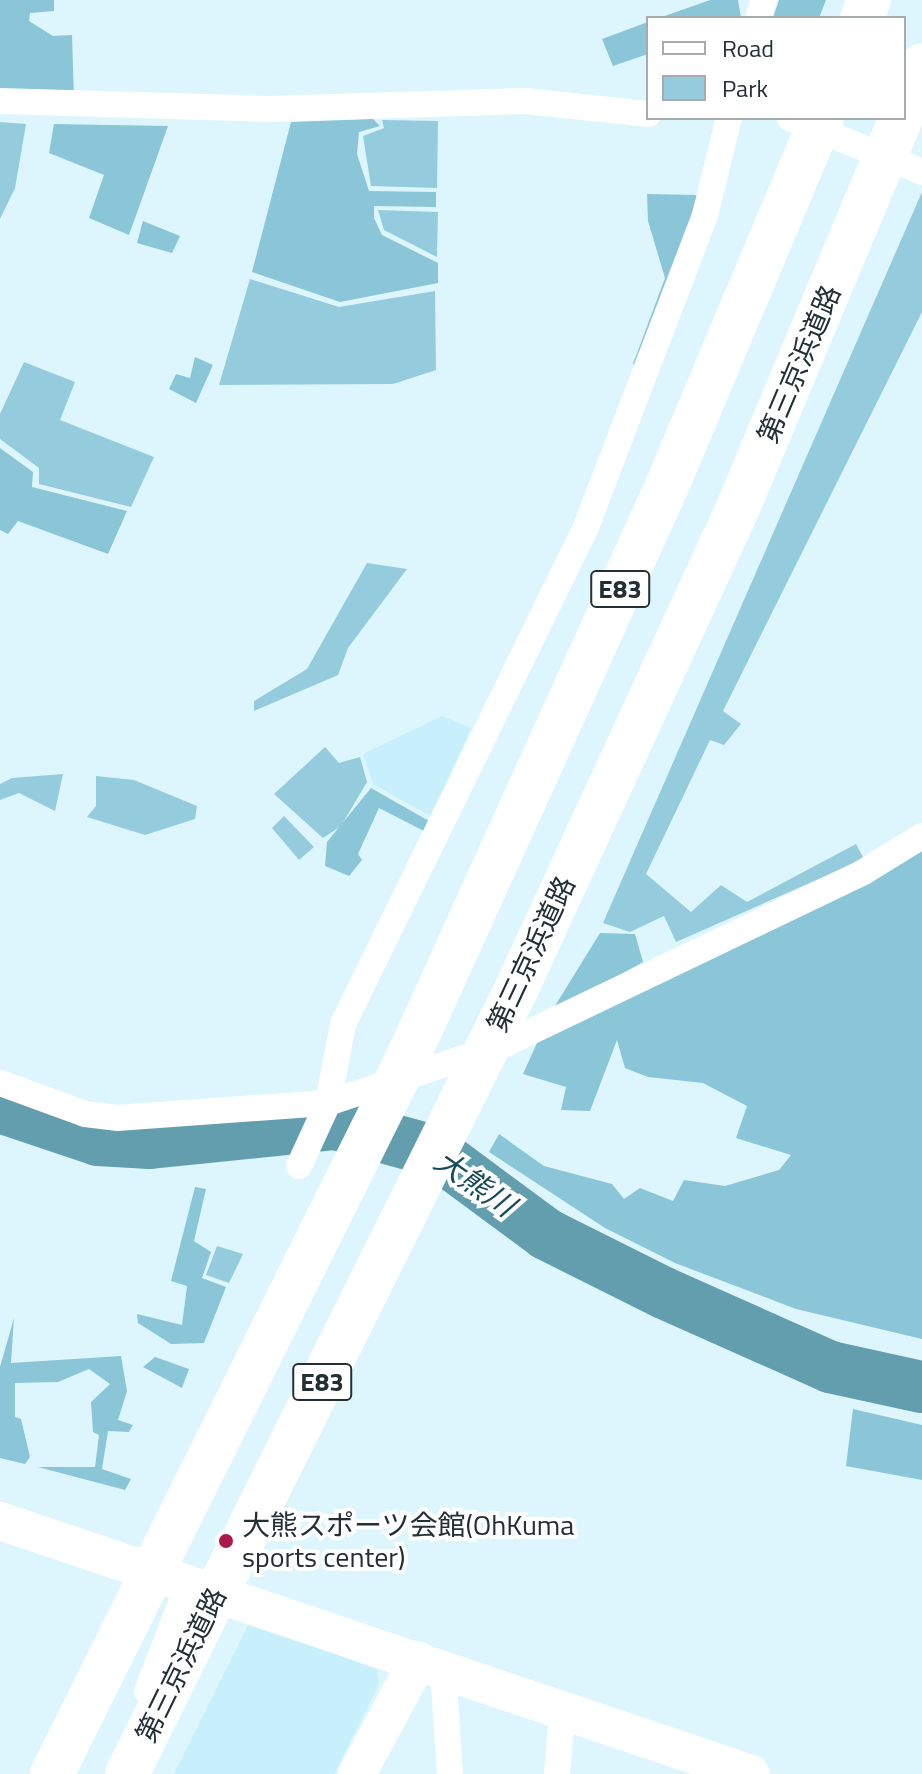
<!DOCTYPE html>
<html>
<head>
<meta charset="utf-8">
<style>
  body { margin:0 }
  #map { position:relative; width:922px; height:1774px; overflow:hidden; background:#ddf6fe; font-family:"Titillium Web","Noto Sans JP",sans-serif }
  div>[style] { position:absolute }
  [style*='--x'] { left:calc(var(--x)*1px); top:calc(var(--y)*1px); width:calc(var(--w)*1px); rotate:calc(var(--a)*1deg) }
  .built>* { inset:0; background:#c7f0fc }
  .green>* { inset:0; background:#94ccdd }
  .forest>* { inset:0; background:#8ac6d8 }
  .river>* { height:52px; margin:-26px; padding:0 26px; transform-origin:26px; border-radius:26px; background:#639eaf }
  .street>* { height:26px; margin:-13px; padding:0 13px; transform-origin:13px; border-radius:13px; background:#fff }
  .secondary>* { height:38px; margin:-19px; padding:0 19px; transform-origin:19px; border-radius:19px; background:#fff }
  .highway>* { height:44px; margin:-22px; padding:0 22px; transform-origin:22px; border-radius:22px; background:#fff }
  .dots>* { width:22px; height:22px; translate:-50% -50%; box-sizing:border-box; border:4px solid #fefefe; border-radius:50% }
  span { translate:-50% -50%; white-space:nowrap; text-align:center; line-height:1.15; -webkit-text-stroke:8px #fefefe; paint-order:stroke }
  .shield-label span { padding:2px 6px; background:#fefefe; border:2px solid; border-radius:6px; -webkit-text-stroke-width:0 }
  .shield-label { font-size:26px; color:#232f33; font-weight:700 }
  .street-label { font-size:28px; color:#232f33 }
  .poi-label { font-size:28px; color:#232f33 }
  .left { translate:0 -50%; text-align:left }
  .water-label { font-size:30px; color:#174b58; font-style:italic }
  .legend { position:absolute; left:646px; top:16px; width:260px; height:104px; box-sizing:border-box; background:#fefefe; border:2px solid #a6abad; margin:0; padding:10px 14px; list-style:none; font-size:24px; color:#232f33 }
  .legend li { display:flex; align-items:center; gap:16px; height:40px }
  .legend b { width:40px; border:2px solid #a6abad }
</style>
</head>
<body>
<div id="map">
  <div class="built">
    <div style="clip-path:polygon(442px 716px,471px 728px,432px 817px,373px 784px,363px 754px)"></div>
    <div style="clip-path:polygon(251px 1619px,377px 1670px,379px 1684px,334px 1774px,174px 1774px)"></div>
  </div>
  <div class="green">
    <div style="clip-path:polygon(382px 120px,438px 121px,437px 188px,371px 186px,363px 136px,384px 128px)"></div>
    <div style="clip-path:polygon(0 122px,26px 124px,15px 188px,0 219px)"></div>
    <div style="clip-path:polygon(922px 192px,922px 312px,723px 711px,741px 724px,724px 745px,710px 740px,646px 874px,691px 912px,721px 885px,747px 902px,856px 844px,864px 859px,676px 942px,664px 916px,630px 932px,603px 923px)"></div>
    <div style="clip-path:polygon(378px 210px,438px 212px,437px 257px,384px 230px)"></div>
    <div style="clip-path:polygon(250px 279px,339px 307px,435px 291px,436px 370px,393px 384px,219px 385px)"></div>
    <div style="clip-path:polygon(24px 362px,75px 382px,60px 420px,154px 457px,131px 507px,39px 484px,39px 468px,0 439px,0 414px)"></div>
    <div style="clip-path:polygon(367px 563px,407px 569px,348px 648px,338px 675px,254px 711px,254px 701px,307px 669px)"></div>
    <div style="clip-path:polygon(325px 747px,339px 763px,360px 757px,367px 782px,341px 826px,323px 838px,274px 794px)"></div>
    <div style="clip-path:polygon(63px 774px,55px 811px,19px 793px,0 800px,0 784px,12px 778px)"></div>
    <div style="clip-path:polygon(96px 776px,134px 780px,197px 806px,195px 819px,145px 835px,87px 817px,96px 806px)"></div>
    <div style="clip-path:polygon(284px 816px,314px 847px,299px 860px,272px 828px)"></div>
    <div style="clip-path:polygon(217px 1246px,243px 1254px,229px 1283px,206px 1275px)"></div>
  </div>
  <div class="forest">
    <div style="clip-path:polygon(0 0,54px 0,54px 11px,30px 13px,29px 21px,53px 36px,72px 35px,74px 99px,0 95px)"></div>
    <div style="clip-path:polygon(710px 0,738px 0,741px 18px,659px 18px)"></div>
    <div style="clip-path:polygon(779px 0,826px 0,819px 18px,773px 18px)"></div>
    <div style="clip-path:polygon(648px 22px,648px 54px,613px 66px,602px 39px)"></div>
    <div style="clip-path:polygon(373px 119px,380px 126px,359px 132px,357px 154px,369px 191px,436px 192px,436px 207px,374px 206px,374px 218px,382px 235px,438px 263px,438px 283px,340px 302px,252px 272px,291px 122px)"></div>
    <div style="clip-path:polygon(54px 124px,168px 126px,129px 235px,89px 218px,104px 175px,49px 153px)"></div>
    <div style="clip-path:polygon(647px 194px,698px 195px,642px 368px,633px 364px,665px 278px,648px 221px)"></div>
    <div style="clip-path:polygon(143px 221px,180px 236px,172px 253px,137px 243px)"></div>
    <div style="clip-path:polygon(195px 357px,213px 365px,196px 403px,169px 389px,176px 374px,190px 378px)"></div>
    <div style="clip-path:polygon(0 448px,33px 472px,32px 487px,127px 511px,108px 554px,18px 521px,8px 534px,0 530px)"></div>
    <div style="clip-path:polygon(371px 788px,429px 821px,424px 831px,379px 808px,358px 854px,362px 860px,349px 876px,325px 866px,327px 842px)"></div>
    <div style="clip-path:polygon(922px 850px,922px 1339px,796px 1309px,675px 1263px,605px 1228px,489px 1152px,499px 1134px,544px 1166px,612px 1184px,624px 1199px,640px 1188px,673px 1201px,684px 1180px,725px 1186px,779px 1170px,791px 1155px,736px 1138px,747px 1106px,703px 1083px,648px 1077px,625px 1068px,617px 1040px,590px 1111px,561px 1110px,566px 1087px,523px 1074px,541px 1034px)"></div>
    <div style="clip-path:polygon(600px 933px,635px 934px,643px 962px,550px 1014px)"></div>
    <div style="clip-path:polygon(195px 1187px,206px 1189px,194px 1241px,211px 1252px,202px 1278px,226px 1287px,204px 1343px,171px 1344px,138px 1323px,137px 1314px,182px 1325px,187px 1286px,171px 1281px)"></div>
    <div style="clip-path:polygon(14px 1318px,11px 1363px,121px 1356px,127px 1391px,118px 1420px,133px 1425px,129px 1432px,108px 1431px,102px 1469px,131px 1479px,125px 1490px,38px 1467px,95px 1467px,99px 1435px,93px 1432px,91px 1402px,110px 1384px,89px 1369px,58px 1382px,15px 1383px,15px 1417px,21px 1419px,30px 1457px,25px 1464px,0 1458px,0 1367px)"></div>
    <div style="clip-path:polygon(155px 1357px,189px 1369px,182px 1388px,143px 1367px)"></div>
    <div style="clip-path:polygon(853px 1409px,922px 1425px,922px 1480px,846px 1466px)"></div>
  </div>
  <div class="river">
    <div style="--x:0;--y:1107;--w:103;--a:18.6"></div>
    <div style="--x:98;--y:1140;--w:52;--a:3.3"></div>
    <div style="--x:150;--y:1143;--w:186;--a:-5.9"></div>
    <div style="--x:335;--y:1124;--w:103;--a:15.3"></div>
    <div style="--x:434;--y:1151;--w:139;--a:36.5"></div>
    <div style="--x:546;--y:1234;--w:132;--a:26.6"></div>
    <div style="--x:664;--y:1293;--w:182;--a:24"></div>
    <div style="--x:830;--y:1367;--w:94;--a:12.3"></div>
  </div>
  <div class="street">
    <div style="--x:758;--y:18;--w:19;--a:-72"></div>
    <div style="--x:0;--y:101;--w:268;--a:1.7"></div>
    <div style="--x:268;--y:109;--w:258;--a:-1.8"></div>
    <div style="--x:526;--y:101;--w:123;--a:6.1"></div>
    <div style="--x:790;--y:118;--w:143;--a:22.2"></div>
    <div style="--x:0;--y:1083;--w:90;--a:20"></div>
    <div style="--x:85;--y:1114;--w:32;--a:7"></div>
    <div style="--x:117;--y:1118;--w:212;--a:-4.1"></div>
    <div style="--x:328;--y:1103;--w:80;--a:-79.2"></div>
    <div style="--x:343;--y:1024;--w:553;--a:-63.94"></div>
    <div style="--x:586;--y:527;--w:334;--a:-69.1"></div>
    <div style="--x:705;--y:215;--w:100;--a:-76.1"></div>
    <div style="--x:299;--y:1166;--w:69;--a:-65.3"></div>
    <div style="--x:328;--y:1103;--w:187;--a:-18.4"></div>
    <div style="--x:505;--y:1044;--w:396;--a:-25.6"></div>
    <div style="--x:862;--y:873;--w:70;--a:-31.7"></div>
    <div style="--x:443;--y:1669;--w:105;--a:86.2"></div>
    <div style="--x:147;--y:1691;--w:117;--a:-68.9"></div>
    <div style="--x:557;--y:1774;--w:59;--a:-85.2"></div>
  </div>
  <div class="secondary">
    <div style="--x:0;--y:1521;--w:792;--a:18.62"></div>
    <div style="--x:357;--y:1774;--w:129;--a:-61.8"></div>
  </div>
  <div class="highway">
    <div style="--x:862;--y:18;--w:19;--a:-69"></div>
    <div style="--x:904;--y:110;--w:48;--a:-68.2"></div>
    <div style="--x:52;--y:1774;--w:803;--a:-63.59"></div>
    <div style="--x:409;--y:1055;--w:625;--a:-65.61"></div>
    <div style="--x:667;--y:486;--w:399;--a:-67.2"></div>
    <div style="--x:127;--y:1774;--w:875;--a:-63.61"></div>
    <div style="--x:516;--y:990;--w:528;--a:-65.28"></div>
    <div style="--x:737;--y:510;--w:425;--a:-67.3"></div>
  </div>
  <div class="dots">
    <div style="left:226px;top:1541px;background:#ab184a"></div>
  </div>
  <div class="shield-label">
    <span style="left:620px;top:589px">E83</span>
    <span style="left:322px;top:1382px">E83</span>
  </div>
  <div class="street-label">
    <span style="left:799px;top:364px;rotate:-67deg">第三京浜道路</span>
    <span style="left:531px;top:954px;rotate:-65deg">第三京浜道路</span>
    <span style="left:181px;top:1665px;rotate:-64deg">第三京浜道路</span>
  </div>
  <div class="poi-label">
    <span class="left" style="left:242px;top:1541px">大熊スポーツ会館(OhKuma<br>sports center)</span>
  </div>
  <div class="water-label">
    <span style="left:475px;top:1183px;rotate:35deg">大熊川</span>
  </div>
  <ul class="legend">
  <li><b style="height:10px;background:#fff"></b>Road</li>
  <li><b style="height:22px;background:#94ccdd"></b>Park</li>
  </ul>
</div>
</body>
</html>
